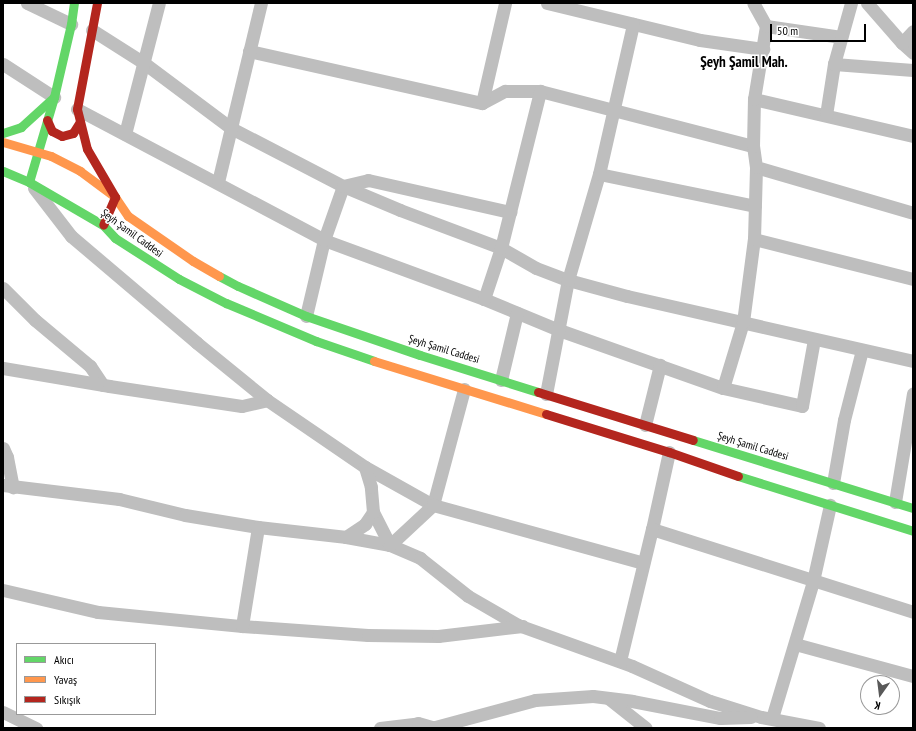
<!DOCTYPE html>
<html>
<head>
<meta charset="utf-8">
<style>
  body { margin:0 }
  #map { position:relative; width:916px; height:731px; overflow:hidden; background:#fff; font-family:"PT Sans Narrow",sans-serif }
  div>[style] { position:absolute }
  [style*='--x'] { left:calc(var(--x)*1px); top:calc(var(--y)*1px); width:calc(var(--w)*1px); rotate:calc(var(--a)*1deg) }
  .street>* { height:13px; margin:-6.5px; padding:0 6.5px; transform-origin:6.5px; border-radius:6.5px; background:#bebebe }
  .fast>* { height:9px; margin:-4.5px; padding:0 4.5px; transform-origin:4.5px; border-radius:4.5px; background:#63d668 }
  .slow>* { height:9px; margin:-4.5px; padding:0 4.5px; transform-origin:4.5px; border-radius:4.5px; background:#ff974d }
  .jam>* { height:9px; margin:-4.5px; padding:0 4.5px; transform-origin:4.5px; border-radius:4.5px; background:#b3261e }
  span { translate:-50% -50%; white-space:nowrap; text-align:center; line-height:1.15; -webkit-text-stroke:3px #fff; paint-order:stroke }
  .street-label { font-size:11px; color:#000 }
  .district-label { font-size:15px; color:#000; font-weight:700 }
  .frame { position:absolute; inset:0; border:4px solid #000; pointer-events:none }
  .legend { position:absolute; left:16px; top:643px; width:140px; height:72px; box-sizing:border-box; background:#fff; border:1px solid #999; margin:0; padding:5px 7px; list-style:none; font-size:12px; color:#000 }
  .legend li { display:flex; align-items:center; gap:8px; height:20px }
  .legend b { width:20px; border:1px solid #999 }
  .north { position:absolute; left:860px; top:675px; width:40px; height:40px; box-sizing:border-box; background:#fff; border:1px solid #999; border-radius:50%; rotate:194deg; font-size:11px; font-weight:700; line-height:16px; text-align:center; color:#000 }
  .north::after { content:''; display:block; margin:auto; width:14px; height:18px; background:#595959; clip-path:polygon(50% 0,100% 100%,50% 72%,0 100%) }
  .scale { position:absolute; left:770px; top:24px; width:96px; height:18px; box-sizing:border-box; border:2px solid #000; border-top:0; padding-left:5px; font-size:12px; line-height:14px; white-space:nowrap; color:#000; -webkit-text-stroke:3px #fff; paint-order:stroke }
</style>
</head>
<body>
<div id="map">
  <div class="street">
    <div style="--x:27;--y:3;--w:49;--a:25.5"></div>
    <div style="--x:547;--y:3;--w:157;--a:13.6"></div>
    <div style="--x:700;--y:40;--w:64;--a:8.1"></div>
    <div style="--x:867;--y:3;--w:53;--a:48.8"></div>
    <div style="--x:902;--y:43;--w:15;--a:42"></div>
    <div style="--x:766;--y:26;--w:76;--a:8.3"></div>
    <div style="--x:92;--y:30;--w:62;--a:32.4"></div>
    <div style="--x:144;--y:63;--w:109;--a:36.8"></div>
    <div style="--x:231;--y:128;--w:126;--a:27.4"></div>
    <div style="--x:343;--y:186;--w:62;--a:22.8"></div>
    <div style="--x:400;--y:210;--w:108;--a:20.6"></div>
    <div style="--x:501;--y:248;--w:40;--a:29.7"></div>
    <div style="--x:536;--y:268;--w:34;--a:21"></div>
    <div style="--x:568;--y:280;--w:61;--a:15.2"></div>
    <div style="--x:627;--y:296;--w:293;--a:12.8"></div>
    <div style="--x:902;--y:43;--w:16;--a:-47"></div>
    <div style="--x:249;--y:51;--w:239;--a:12.6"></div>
    <div style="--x:482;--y:103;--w:26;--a:-28"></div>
    <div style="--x:505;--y:91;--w:35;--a:0"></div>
    <div style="--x:540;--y:91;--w:220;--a:14.5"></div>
    <div style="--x:3;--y:64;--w:61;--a:32.9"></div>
    <div style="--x:834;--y:64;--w:79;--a:4.3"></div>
    <div style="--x:754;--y:99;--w:163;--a:13.1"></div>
    <div style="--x:482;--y:103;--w:103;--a:-77"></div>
    <div style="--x:77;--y:109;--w:280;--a:27.9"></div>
    <div style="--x:324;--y:240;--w:171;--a:20.2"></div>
    <div style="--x:484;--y:299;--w:81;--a:22.5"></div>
    <div style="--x:559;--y:330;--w:174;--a:19.5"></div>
    <div style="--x:723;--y:388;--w:81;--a:12.8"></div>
    <div style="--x:802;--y:406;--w:68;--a:-79.8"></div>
    <div style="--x:826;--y:115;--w:52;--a:-81.1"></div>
    <div style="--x:834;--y:64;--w:63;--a:-74.4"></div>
    <div style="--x:125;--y:134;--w:135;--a:-75.5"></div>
    <div style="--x:756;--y:167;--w:164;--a:16.3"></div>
    <div style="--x:599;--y:174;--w:159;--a:11.6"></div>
    <div style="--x:218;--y:182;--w:184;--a:-76.5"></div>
    <div style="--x:34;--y:188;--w:61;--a:52.4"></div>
    <div style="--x:71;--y:236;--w:165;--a:40.3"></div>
    <div style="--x:197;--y:343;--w:90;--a:39.2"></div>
    <div style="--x:754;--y:239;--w:164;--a:14.1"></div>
    <div style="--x:3;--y:288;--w:45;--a:45"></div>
    <div style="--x:35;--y:320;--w:72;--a:39.9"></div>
    <div style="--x:90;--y:366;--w:23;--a:56"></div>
    <div style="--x:484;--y:299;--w:54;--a:-71.6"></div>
    <div style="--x:501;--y:248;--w:162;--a:-76"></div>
    <div style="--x:306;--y:316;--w:78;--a:-76.7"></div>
    <div style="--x:324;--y:240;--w:57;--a:-70.6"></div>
    <div style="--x:343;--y:186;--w:26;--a:-13"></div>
    <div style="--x:368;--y:180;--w:146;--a:12.7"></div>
    <div style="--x:3;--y:368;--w:108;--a:9.6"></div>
    <div style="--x:109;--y:386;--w:134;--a:8.6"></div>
    <div style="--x:242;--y:406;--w:26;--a:-13"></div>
    <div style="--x:267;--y:400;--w:119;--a:34.4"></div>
    <div style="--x:365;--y:467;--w:78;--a:29.2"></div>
    <div style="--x:433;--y:505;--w:120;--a:-75"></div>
    <div style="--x:501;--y:380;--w:69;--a:-76.6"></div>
    <div style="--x:723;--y:388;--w:69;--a:-73.1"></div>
    <div style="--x:743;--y:322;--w:84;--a:-82.5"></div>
    <div style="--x:754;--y:239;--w:72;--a:-88.4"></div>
    <div style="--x:756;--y:167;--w:21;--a:-98"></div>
    <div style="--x:753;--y:146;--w:47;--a:-88.8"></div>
    <div style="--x:754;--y:99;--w:74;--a:-80.7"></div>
    <div style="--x:766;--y:26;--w:26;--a:-119"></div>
    <div style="--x:546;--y:394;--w:116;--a:-79.1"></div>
    <div style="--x:568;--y:280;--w:110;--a:-73.7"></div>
    <div style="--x:599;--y:174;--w:154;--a:-77.2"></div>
    <div style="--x:645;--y:425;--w:62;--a:-76"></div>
    <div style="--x:3;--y:448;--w:10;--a:66"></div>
    <div style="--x:7;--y:457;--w:31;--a:79"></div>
    <div style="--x:669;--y:452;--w:79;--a:102.4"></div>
    <div style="--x:652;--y:529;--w:274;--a:17.6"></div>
    <div style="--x:833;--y:483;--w:64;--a:-80.1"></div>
    <div style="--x:844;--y:420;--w:72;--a:-75.6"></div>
    <div style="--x:3;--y:485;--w:117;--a:6.9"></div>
    <div style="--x:119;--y:499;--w:68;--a:13.6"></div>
    <div style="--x:185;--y:515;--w:74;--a:9.3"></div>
    <div style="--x:258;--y:527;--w:89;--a:6.5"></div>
    <div style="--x:346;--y:537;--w:45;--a:10.3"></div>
    <div style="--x:390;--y:545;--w:33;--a:23"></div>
    <div style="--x:420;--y:558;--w:61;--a:38.4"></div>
    <div style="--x:468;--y:596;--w:58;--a:30.1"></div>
    <div style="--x:518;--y:625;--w:121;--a:19.8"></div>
    <div style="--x:632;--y:666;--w:85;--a:24.2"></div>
    <div style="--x:710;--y:701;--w:53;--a:17.4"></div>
    <div style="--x:761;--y:717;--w:59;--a:10.7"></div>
    <div style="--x:895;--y:502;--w:110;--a:-80.6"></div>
    <div style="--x:373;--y:512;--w:37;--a:63"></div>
    <div style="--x:390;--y:545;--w:59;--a:-42.9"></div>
    <div style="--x:433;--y:505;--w:218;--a:15.4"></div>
    <div style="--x:346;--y:537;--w:23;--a:-34"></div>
    <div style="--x:365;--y:524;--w:14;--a:-56"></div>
    <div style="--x:373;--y:512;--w:25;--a:-95"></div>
    <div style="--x:371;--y:487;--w:21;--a:-107"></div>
    <div style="--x:3;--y:590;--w:98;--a:13"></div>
    <div style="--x:98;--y:612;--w:145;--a:5.6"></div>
    <div style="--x:242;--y:626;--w:126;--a:4.1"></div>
    <div style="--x:368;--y:635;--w:70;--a:0.8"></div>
    <div style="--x:438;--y:636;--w:85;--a:-6.8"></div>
    <div style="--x:242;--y:626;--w:100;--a:-80.8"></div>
    <div style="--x:795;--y:644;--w:122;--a:15.2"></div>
    <div style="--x:620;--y:661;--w:136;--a:-76.4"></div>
    <div style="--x:608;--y:698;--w:48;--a:38.3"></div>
    <div style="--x:3;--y:712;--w:37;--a:26"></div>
    <div style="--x:772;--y:718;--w:143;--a:-73.3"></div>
    <div style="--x:813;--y:581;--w:78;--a:-77.4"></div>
    <div style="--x:380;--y:728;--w:38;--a:-7"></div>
    <div style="--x:418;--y:723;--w:18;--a:16"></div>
    <div style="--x:436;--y:728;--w:1;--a:-135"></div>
    <div style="--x:435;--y:727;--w:104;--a:-15.1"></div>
    <div style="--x:535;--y:700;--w:58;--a:-3.9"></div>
    <div style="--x:593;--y:696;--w:39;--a:7"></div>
    <div style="--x:632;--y:701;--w:90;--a:10.9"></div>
    <div style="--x:720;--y:718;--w:31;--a:-2"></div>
  </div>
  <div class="fast">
    <div style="--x:3;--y:133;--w:19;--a:-18"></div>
    <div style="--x:21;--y:127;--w:45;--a:-42.3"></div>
    <div style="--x:3;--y:171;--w:28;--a:23"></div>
    <div style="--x:29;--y:182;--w:86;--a:30.2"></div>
    <div style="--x:103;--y:225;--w:18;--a:47"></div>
    <div style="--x:115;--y:238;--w:76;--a:32.6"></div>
    <div style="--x:179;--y:279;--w:53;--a:27.1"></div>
    <div style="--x:226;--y:303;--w:98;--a:22.9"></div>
    <div style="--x:316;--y:341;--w:61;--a:19"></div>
    <div style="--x:29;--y:182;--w:89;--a:-73.6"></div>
    <div style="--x:54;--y:97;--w:75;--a:-76.9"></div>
    <div style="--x:71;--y:24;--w:21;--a:-82"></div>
    <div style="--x:219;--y:276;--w:21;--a:28"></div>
    <div style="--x:238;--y:286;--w:74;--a:23.8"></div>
    <div style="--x:306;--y:316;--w:120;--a:18.9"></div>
    <div style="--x:420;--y:355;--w:124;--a:17.4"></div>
    <div style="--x:693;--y:440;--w:230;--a:17.2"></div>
    <div style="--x:738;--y:476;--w:183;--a:17.4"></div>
  </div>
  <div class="slow">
    <div style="--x:3;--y:142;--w:50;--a:16.3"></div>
    <div style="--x:51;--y:156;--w:33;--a:27"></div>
    <div style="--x:80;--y:171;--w:44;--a:36.6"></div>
    <div style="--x:115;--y:197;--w:23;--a:56"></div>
    <div style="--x:128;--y:216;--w:79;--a:34.7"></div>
    <div style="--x:193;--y:261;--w:30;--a:30"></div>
    <div style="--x:374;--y:361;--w:180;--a:17.1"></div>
  </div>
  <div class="jam">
    <div style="--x:97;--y:3;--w:108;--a:100.7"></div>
    <div style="--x:77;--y:109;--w:41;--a:76"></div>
    <div style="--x:87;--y:149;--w:56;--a:59.7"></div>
    <div style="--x:115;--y:197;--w:30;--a:113"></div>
    <div style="--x:47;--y:120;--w:12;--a:66"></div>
    <div style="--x:52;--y:131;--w:11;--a:27"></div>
    <div style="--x:62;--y:136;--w:11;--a:-15"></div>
    <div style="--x:73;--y:133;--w:13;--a:-58"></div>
    <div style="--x:538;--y:392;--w:162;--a:17.2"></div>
    <div style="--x:546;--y:414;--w:129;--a:17.2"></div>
    <div style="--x:669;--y:452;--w:73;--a:19.2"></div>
  </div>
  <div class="street-label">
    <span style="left:132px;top:233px;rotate:36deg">Şeyh Şamil Caddesi</span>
    <span style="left:444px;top:349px;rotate:17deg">Şeyh Şamil Caddesi</span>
    <span style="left:753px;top:446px;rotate:17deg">Şeyh Şamil Caddesi</span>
  </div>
  <div class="district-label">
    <span style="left:744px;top:62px">Şeyh Şamil Mah.</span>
  </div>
  <div class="frame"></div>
  <ul class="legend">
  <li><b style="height:5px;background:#63d668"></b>Akıcı</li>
  <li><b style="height:5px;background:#ff974d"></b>Yavaş</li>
  <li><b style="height:5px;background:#b3261e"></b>Sıkışık</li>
  </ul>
  <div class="north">K</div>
  <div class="scale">50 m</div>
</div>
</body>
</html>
